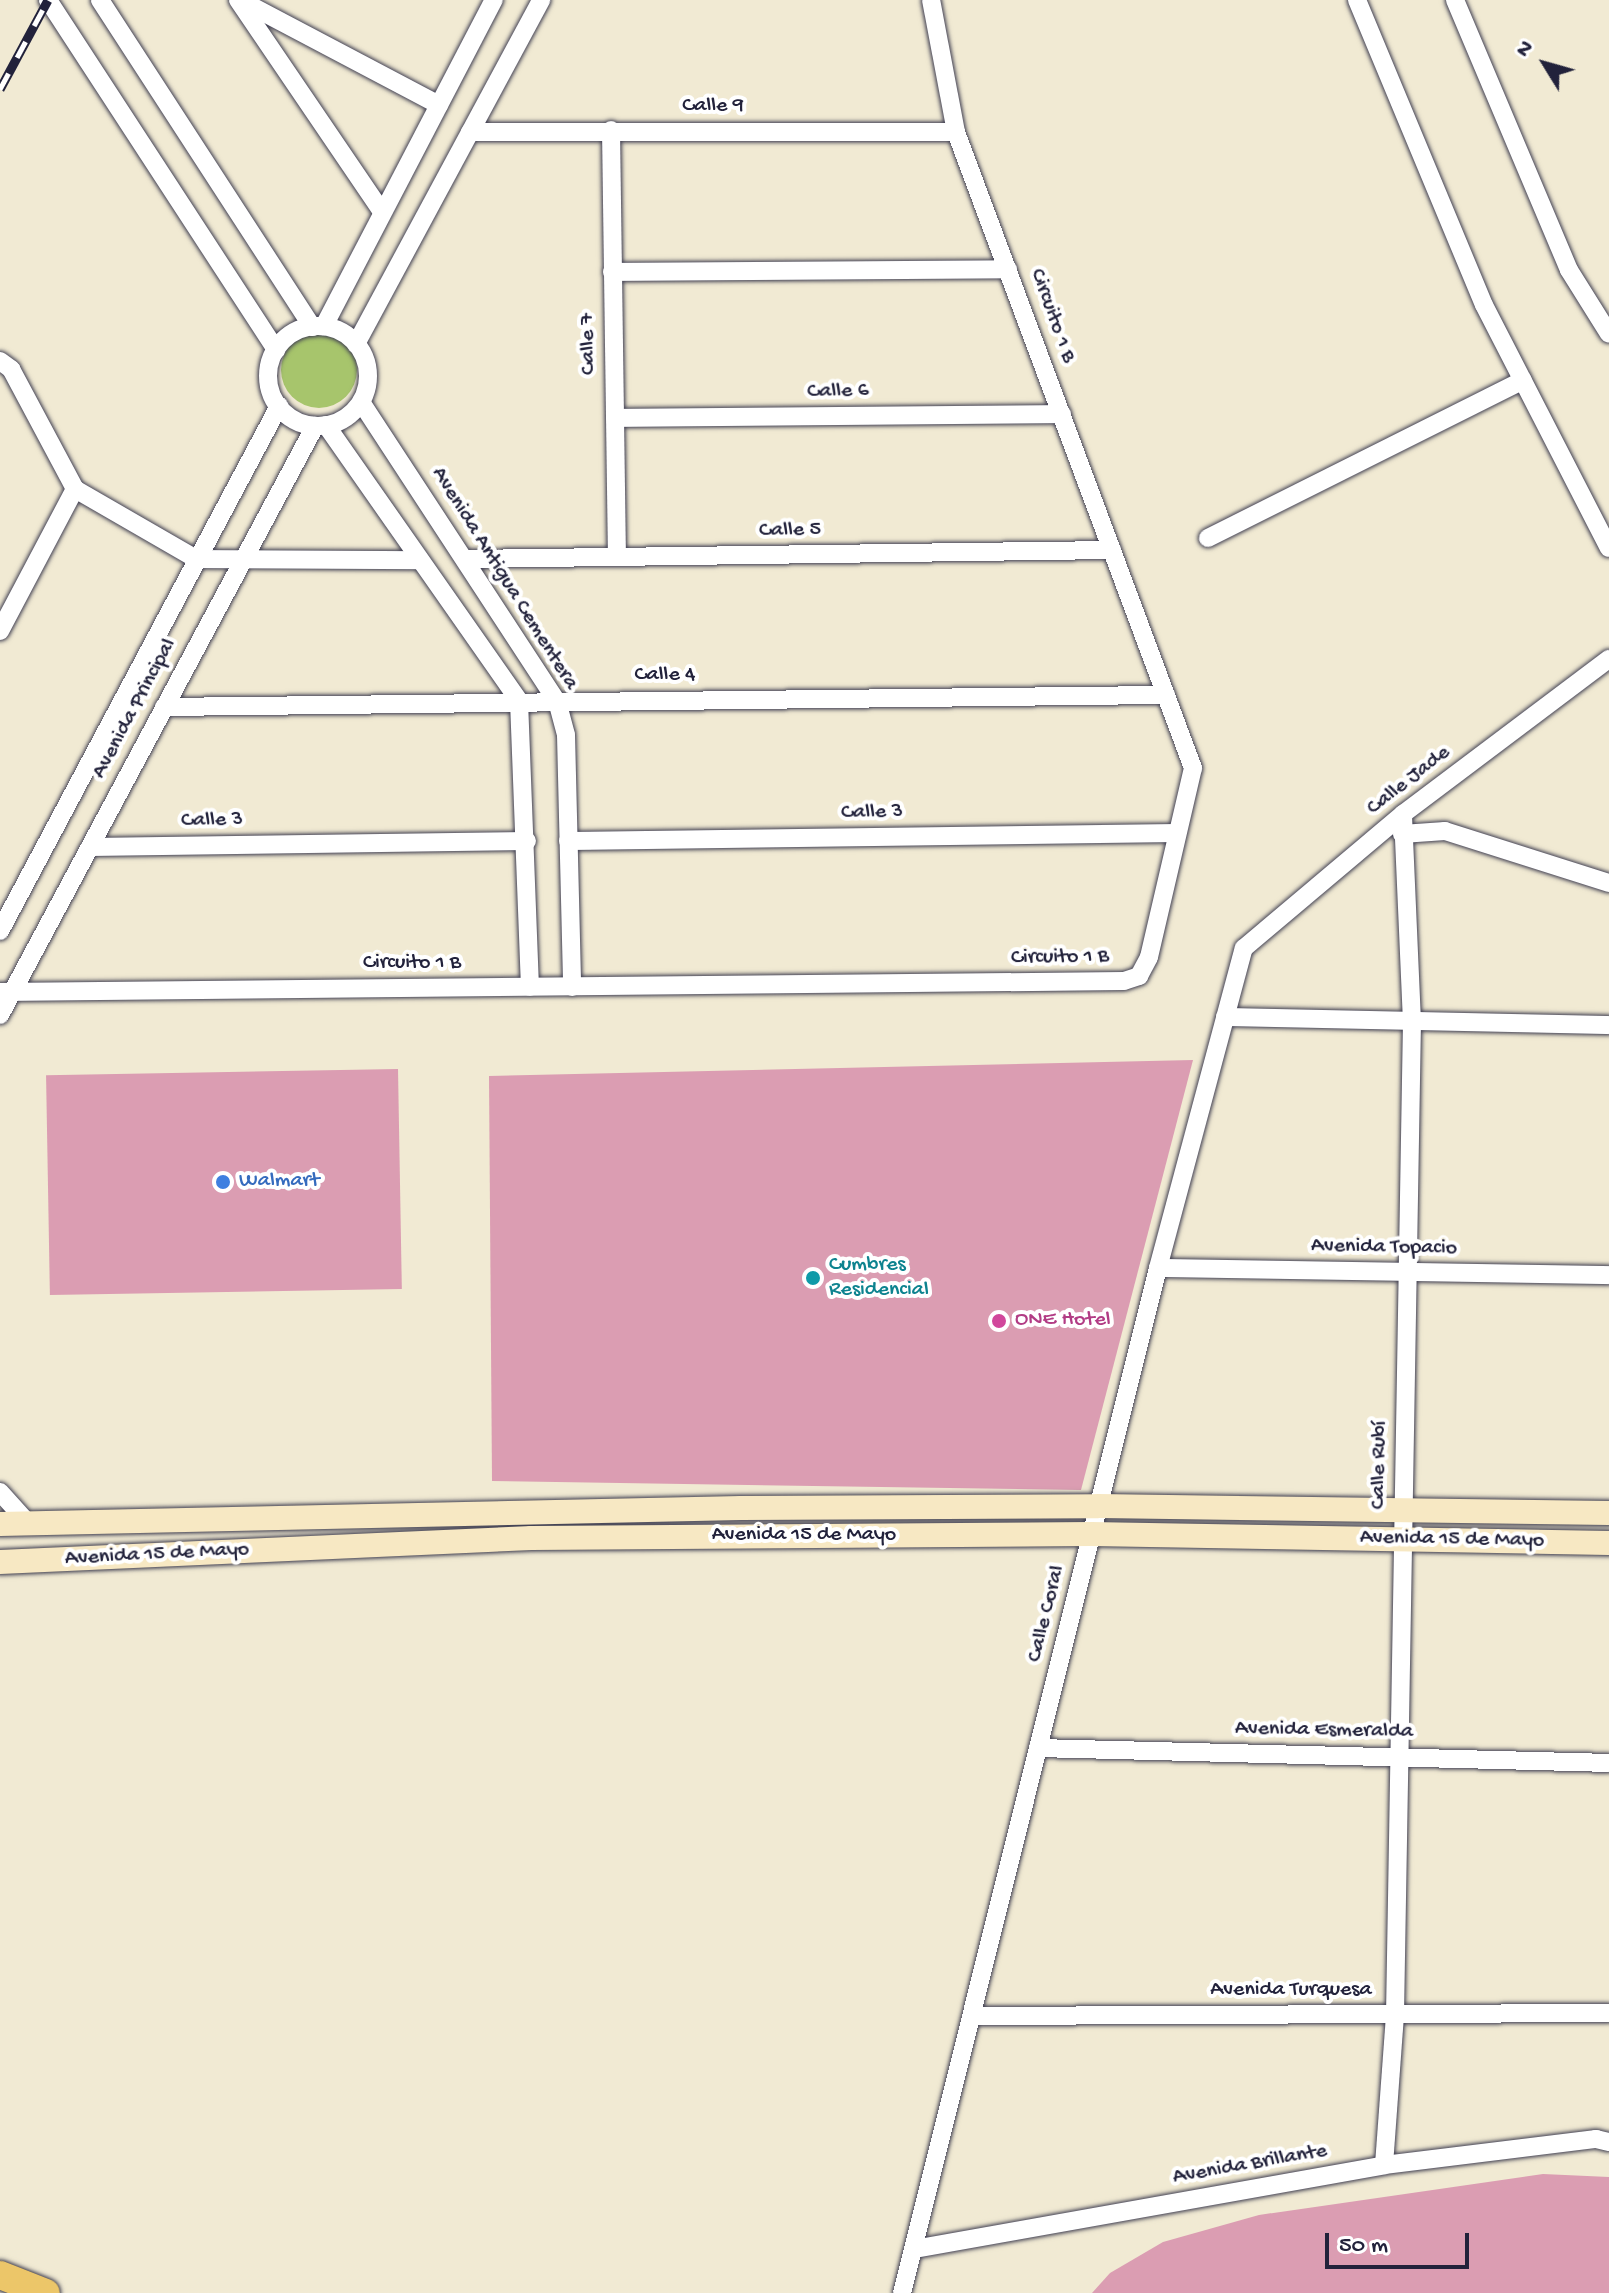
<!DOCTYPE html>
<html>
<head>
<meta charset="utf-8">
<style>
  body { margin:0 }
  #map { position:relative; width:1609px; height:2293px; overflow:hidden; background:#f1ead3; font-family:"Gochi Hand",sans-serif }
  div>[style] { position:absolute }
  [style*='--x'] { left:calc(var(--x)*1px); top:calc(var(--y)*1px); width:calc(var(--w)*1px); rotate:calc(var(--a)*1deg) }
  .green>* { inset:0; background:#a7c56c }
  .round { border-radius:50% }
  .building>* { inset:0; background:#db9db2; transform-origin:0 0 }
  .roads { filter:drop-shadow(0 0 2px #414052) drop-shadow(0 0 2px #414052) }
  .minor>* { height:18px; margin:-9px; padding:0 9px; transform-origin:9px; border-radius:9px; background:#fff }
  .minor>.ring { margin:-9px; padding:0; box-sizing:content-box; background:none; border:18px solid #fff; border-radius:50% }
  .secondary>* { height:24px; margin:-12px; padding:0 12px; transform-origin:12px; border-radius:12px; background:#f7e8c3 }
  .primary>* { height:28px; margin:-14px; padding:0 14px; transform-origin:14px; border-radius:14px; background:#ecc669 }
  .rail>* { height:9px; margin-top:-4.5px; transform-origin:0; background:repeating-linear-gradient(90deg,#fff 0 18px,#22223b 0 36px); box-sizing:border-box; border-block:2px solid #22223b }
  .dots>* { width:22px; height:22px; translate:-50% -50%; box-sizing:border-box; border:4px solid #fff; border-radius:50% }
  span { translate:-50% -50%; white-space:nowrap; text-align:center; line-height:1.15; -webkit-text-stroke:8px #fff; paint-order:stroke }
  .street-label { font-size:22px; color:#22223b }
  .shop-label { font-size:22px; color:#366cbe }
  .left { translate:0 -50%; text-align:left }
  .culture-label { font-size:22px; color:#0d838f }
  .hotel-label { font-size:22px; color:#b23c85 }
  .north { position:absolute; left:1505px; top:24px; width:80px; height:80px; -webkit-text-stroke:6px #fff; paint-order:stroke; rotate:307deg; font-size:22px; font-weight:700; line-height:32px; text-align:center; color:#22223b }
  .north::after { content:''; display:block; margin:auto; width:28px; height:36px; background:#22223b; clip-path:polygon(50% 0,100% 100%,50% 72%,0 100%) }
  .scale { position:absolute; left:1325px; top:2233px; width:144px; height:36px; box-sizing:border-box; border:4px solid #22223b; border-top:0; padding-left:10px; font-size:24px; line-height:28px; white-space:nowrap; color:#22223b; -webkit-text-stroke:6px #fff; paint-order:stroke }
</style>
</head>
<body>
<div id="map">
  <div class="green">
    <div class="round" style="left:281px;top:332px;width:76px;height:76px"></div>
  </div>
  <div class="building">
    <div style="clip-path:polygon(1193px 1060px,1081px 1490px,492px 1481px,489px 1076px)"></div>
    <div style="left:398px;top:1069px;width:220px;height:352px;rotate:89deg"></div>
    <div style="clip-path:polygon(1543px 2174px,1609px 2177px,1609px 2293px,1092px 2293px,1110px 2273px,1163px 2242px,1259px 2215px)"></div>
  </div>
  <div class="roads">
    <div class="minor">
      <div style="--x:48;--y:0;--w:418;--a:56.9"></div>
      <div style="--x:100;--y:0;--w:390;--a:57"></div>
      <div style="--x:238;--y:0;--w:256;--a:55.8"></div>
      <div style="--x:240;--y:0;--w:225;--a:27.8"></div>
      <div style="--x:1357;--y:0;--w:330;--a:67.4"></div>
      <div style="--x:1484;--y:305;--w:273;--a:62.8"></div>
      <div style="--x:1455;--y:0;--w:293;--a:67.1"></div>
      <div style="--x:1569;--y:270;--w:75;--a:58"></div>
      <div style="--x:611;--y:130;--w:427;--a:89.2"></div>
      <div style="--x:470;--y:132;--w:486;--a:0"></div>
      <div style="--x:612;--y:272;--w:396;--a:-0.4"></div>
      <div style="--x:324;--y:326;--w:368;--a:-62.5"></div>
      <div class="ring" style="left:268px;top:326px;width:82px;height:82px"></div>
      <div style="--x:356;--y:344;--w:391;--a:-61.7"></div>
      <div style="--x:0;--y:361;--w:14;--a:36"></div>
      <div style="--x:11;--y:369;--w:136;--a:61.9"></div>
      <div style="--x:75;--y:489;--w:140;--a:30"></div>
      <div style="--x:196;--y:559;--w:224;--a:0.3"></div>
      <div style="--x:361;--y:402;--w:358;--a:56.8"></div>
      <div style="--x:557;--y:701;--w:35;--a:75"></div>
      <div style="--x:566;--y:735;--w:252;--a:88.6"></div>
      <div style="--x:615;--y:418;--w:447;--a:-0.5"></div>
      <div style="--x:326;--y:425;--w:337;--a:55"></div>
      <div style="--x:519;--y:701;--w:286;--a:87.8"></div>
      <div style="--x:1208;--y:538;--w:352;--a:-26.6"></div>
      <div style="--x:467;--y:559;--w:645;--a:-0.8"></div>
      <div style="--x:0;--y:631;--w:161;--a:-62.2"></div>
      <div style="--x:164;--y:707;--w:1002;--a:-0.69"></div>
      <div style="--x:1402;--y:834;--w:43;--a:-4"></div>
      <div style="--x:1445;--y:831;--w:172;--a:17.6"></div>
      <div style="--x:568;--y:841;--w:609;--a:-0.75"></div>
      <div style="--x:90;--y:847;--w:437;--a:-0.8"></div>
      <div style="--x:0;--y:931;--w:595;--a:-62.01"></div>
      <div style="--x:0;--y:992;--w:1124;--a:-0.56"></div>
      <div style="--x:1124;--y:981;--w:16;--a:-18"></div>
      <div style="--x:1139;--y:976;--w:21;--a:-62"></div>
      <div style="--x:1149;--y:957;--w:194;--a:-76.9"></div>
      <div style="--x:1193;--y:768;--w:679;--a:-110.44"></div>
      <div style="--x:956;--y:132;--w:134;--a:-100.7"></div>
      <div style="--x:0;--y:1015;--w:668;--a:-61.86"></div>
      <div style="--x:1225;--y:1017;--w:384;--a:1.2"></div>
      <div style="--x:1158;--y:1268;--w:451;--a:0.9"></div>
      <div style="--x:0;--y:1492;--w:42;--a:47.9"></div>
      <div style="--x:1038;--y:1748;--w:571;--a:1.5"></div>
      <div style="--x:972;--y:2016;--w:637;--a:-0.27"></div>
      <div style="--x:1384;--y:2165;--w:150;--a:-85.8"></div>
      <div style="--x:1395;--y:2015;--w:993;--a:-89.02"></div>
      <div style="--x:1412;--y:1022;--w:208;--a:-92.5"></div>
      <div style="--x:914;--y:2249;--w:477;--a:-10.1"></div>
      <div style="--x:1384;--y:2165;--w:214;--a:-7"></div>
      <div style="--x:1596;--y:2139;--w:13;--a:13"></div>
      <div style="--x:902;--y:2293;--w:1056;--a:-75.98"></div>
      <div style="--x:1158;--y:1268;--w:331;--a:-75"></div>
      <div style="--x:1244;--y:948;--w:208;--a:-40.1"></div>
      <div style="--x:1403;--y:814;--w:258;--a:-37"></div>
    </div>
    <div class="secondary">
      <div style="--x:0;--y:1524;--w:741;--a:-1.24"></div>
      <div style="--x:741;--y:1508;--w:357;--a:-0.3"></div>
      <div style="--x:1098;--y:1506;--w:511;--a:0.78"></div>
      <div style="--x:0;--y:1562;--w:532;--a:-2.59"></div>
      <div style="--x:531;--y:1538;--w:560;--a:-0.41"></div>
      <div style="--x:1091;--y:1534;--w:518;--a:1"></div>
    </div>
    <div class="primary">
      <div style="--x:0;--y:2275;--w:49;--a:21.4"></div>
    </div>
  </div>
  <div class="rail">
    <div style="--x:0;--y:89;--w:101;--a:-61.7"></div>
  </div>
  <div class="dots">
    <div style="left:223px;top:1182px;background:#3f7fe0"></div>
    <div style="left:813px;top:1278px;background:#0f9aa8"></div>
    <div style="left:999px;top:1321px;background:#d1479c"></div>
  </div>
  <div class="street-label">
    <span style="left:713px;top:107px">Calle 9</span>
    <span style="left:1052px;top:316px;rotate:70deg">Circuito 1 B</span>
    <span style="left:589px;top:344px;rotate:-91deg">Calle 7</span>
    <span style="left:838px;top:392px;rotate:-1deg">Calle 6</span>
    <span style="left:790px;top:531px;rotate:-1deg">Calle 5</span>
    <span style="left:504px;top:579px;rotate:58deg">Avenida Antigua Cementera</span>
    <span style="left:665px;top:676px">Calle 4</span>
    <span style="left:135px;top:709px;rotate:-62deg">Avenida Principal</span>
    <span style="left:1409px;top:781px;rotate:-38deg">Calle Jade</span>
    <span style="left:872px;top:813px;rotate:-1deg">Calle 3</span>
    <span style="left:212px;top:821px;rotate:-1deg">Calle 3</span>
    <span style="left:1060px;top:958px;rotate:-1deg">Circuito 1 B</span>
    <span style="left:412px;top:964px">Circuito 1 B</span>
    <span style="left:1384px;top:1248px;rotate:1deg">Avenida Topacio</span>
    <span style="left:1380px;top:1465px;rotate:-89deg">Calle Rubí</span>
    <span style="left:804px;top:1536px">Avenida 15 de Mayo</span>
    <span style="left:1452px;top:1540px;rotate:1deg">Avenida 15 de Mayo</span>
    <span style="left:157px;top:1555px;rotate:-3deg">Avenida 15 de Mayo</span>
    <span style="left:1047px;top:1614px;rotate:-76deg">Calle Coral</span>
    <span style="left:1324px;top:1731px;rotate:1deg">Avenida Esmeralda</span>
    <span style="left:1291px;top:1991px">Avenida Turquesa</span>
    <span style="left:1250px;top:2165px;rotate:-10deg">Avenida Brillante</span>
  </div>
  <div class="shop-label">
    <span class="left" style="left:239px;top:1182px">Walmart</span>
  </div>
  <div class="culture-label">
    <span class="left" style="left:829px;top:1278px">Cumbres<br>Residencial</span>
  </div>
  <div class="hotel-label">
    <span class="left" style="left:1015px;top:1321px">ONE Hotel</span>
  </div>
  <div class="north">N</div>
  <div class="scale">50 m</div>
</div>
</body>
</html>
